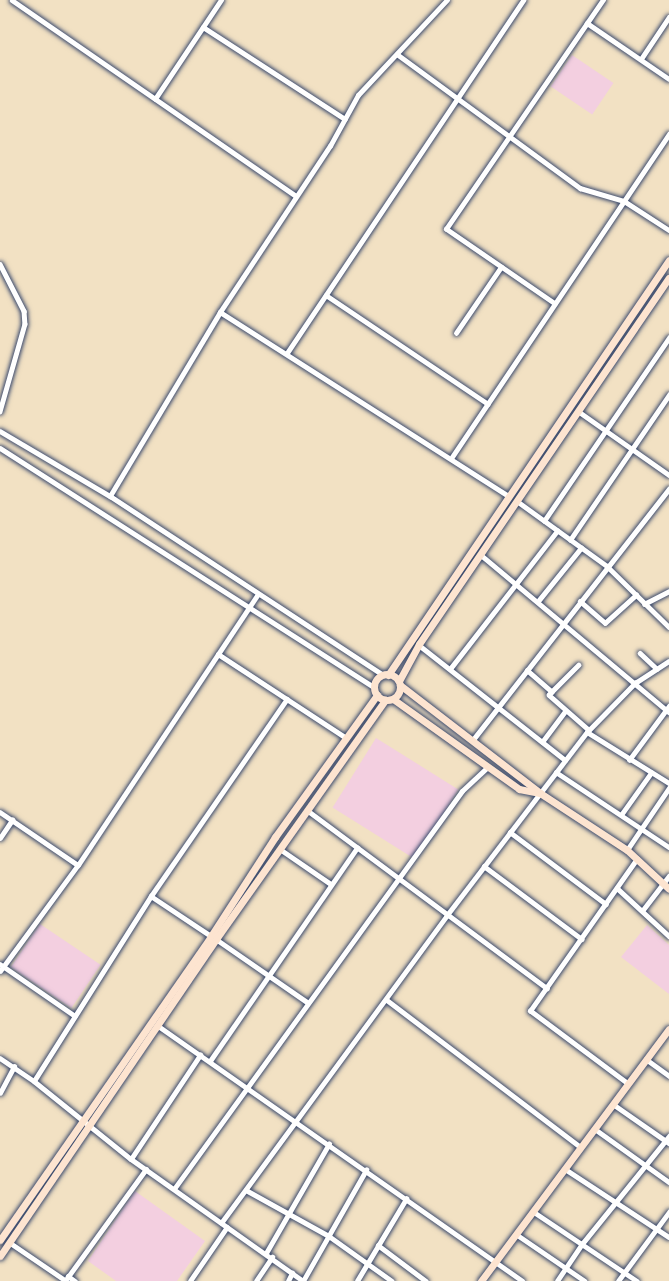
<!DOCTYPE html>
<html>
<head>
<meta charset="utf-8">
<style>
  body { margin:0 }
  #map { position:relative; width:669px; height:1281px; overflow:hidden; background:#f2e1c3; font-family:"Gochi Hand",sans-serif }
  div>[style] { position:absolute }
  [style*='--x'] { left:calc(var(--x)*1px); top:calc(var(--y)*1px); width:calc(var(--w)*1px); rotate:calc(var(--a)*1deg) }
  .built>* { inset:0; background:#f3cfe0; transform-origin:0 0 }
  .roads { filter:drop-shadow(0 0 2px #3b4a6d) drop-shadow(0 0 2px #3b4a6d) }
  .street>* { height:4.5px; margin:-2.25px; padding:0 2.25px; transform-origin:2.25px; border-radius:2.25px; background:#fff }
  .secondary>* { height:7px; margin:-3.5px; padding:0 3.5px; transform-origin:3.5px; border-radius:3.5px; background:#fde4d0 }
  .secondary>.ring { margin:-3.5px; padding:0; box-sizing:content-box; background:none; border:7px solid #fde4d0; border-radius:50% }
  span { translate:-50% -50%; white-space:nowrap; text-align:center; line-height:1.15; -webkit-text-stroke:6px #fcf5e5; paint-order:stroke }
</style>
</head>
<body>
<div id="map">
  <div class="built">
    <div style="left:572px;top:55px;width:50px;height:38px;rotate:34deg"></div>
    <div style="left:376px;top:738px;width:97px;height:82px;rotate:32deg"></div>
    <div style="left:40px;top:924px;width:73px;height:52px;rotate:34deg"></div>
    <div style="clip-path:polygon(647px 925px,669px 945px,669px 994px,621px 957px)"></div>
    <div style="clip-path:polygon(135px 1191px,205px 1241px,177px 1281px,116px 1281px,88px 1261px)"></div>
  </div>
  <div class="roads">
    <div class="street">
      <div style="--x:12;--y:0;--w:345;--a:34.6"></div>
      <div style="--x:587;--y:23;--w:99;--a:34.3"></div>
      <div style="--x:203;--y:27;--w:169;--a:32.9"></div>
      <div style="--x:397;--y:54;--w:227;--a:36.2"></div>
      <div style="--x:580;--y:188;--w:46;--a:16.5"></div>
      <div style="--x:624;--y:201;--w:54;--a:32.8"></div>
      <div style="--x:641;--y:59;--w:50;--a:-56.3"></div>
      <div style="--x:155;--y:99;--w:119;--a:-56.3"></div>
      <div style="--x:0;--y:264;--w:53;--a:62.9"></div>
      <div style="--x:24;--y:311;--w:13;--a:86"></div>
      <div style="--x:25;--y:324;--w:91;--a:105.9"></div>
      <div style="--x:326;--y:295;--w:195;--a:33.9"></div>
      <div style="--x:555;--y:304;--w:132;--a:-145.5"></div>
      <div style="--x:446;--y:229;--w:278;--a:-55.6"></div>
      <div style="--x:220;--y:312;--w:343;--a:32.5"></div>
      <div style="--x:456;--y:333;--w:80;--a:-55.7"></div>
      <div style="--x:287;--y:353;--w:425;--a:-56.2"></div>
      <div style="--x:578;--y:411;--w:111;--a:35.1"></div>
      <div style="--x:0;--y:431;--w:128;--a:30.6"></div>
      <div style="--x:110;--y:496;--w:327;--a:33.2"></div>
      <div style="--x:0;--y:448;--w:444;--a:32.6"></div>
      <div style="--x:452;--y:457;--w:389;--a:-56.1"></div>
      <div style="--x:110;--y:496;--w:214;--a:-59.1"></div>
      <div style="--x:220;--y:312;--w:199;--a:-56.5"></div>
      <div style="--x:330;--y:146;--w:58;--a:-61.2"></div>
      <div style="--x:358;--y:95;--w:130;--a:-46.9"></div>
      <div style="--x:517;--y:501;--w:111;--a:35.8"></div>
      <div style="--x:607;--y:566;--w:87;--a:44.5"></div>
      <div style="--x:544;--y:521;--w:222;--a:-55.7"></div>
      <div style="--x:570;--y:540;--w:176;--a:-55.7"></div>
      <div style="--x:481;--y:555;--w:245;--a:39.9"></div>
      <div style="--x:539;--y:600;--w:67;--a:-51.1"></div>
      <div style="--x:580;--y:601;--w:33;--a:41"></div>
      <div style="--x:605;--y:623;--w:42;--a:-42.1"></div>
      <div style="--x:644;--y:604;--w:28;--a:-27"></div>
      <div style="--x:419;--y:645;--w:186;--a:38.2"></div>
      <div style="--x:640;--y:653;--w:23;--a:43"></div>
      <div style="--x:218;--y:654;--w:152;--a:33.2"></div>
      <div style="--x:579;--y:665;--w:42;--a:135"></div>
      <div style="--x:549;--y:695;--w:53;--a:41.2"></div>
      <div style="--x:450;--y:669;--w:175;--a:-52.2"></div>
      <div style="--x:527;--y:670;--w:33;--a:41"></div>
      <div style="--x:587;--y:732;--w:97;--a:31.9"></div>
      <div style="--x:472;--y:741;--w:320;--a:-52"></div>
      <div style="--x:542;--y:742;--w:39;--a:-53"></div>
      <div style="--x:629;--y:760;--w:67;--a:-53.5"></div>
      <div style="--x:556;--y:772;--w:136;--a:33.6"></div>
      <div style="--x:307;--y:810;--w:299;--a:36.6"></div>
      <div style="--x:0;--y:812;--w:94;--a:34.2"></div>
      <div style="--x:621;--y:815;--w:52;--a:-54.5"></div>
      <div style="--x:510;--y:832;--w:120;--a:36.9"></div>
      <div style="--x:0;--y:838;--w:22;--a:-56"></div>
      <div style="--x:280;--y:849;--w:62;--a:34.5"></div>
      <div style="--x:627;--y:850;--w:75;--a:-55.9"></div>
      <div style="--x:484;--y:866;--w:122;--a:36.7"></div>
      <div style="--x:617;--y:888;--w:71;--a:42.7"></div>
      <div style="--x:151;--y:896;--w:72;--a:33.7"></div>
      <div style="--x:642;--y:911;--w:44;--a:-52.4"></div>
      <div style="--x:216;--y:939;--w:111;--a:34.7"></div>
      <div style="--x:0;--y:964;--w:91;--a:34.7"></div>
      <div style="--x:0;--y:971;--w:132;--a:-53.7"></div>
      <div style="--x:78;--y:865;--w:325;--a:-56.4"></div>
      <div style="--x:387;--y:1000;--w:243;--a:37.2"></div>
      <div style="--x:157;--y:1025;--w:446;--a:35"></div>
      <div style="--x:0;--y:1058;--w:41;--a:34.1"></div>
      <div style="--x:34;--y:1081;--w:124;--a:38.8"></div>
      <div style="--x:131;--y:1159;--w:211;--a:35.3"></div>
      <div style="--x:646;--y:1059;--w:29;--a:36"></div>
      <div style="--x:210;--y:1061;--w:259;--a:-55.4"></div>
      <div style="--x:34;--y:1081;--w:219;--a:-57.7"></div>
      <div style="--x:151;--y:896;--w:239;--a:-55.4"></div>
      <div style="--x:628;--y:1084;--w:122;--a:-143.3"></div>
      <div style="--x:530;--y:1011;--w:186;--a:-54.9"></div>
      <div style="--x:0;--y:1093;--w:30;--a:-62"></div>
      <div style="--x:613;--y:1104;--w:68;--a:34.9"></div>
      <div style="--x:595;--y:1129;--w:91;--a:35.6"></div>
      <div style="--x:131;--y:1159;--w:125;--a:-56.4"></div>
      <div style="--x:565;--y:1169;--w:124;--a:33.2"></div>
      <div style="--x:174;--y:1189;--w:491;--a:-54.1"></div>
      <div style="--x:462;--y:791;--w:35;--a:-43"></div>
      <div style="--x:246;--y:1190;--w:95;--a:29"></div>
      <div style="--x:329;--y:1236;--w:77;--a:35.5"></div>
      <div style="--x:534;--y:1212;--w:124;--a:33.8"></div>
      <div style="--x:221;--y:1223;--w:382;--a:-53.7"></div>
      <div style="--x:447;--y:915;--w:230;--a:-52.6"></div>
      <div style="--x:587;--y:732;--w:69;--a:-45.6"></div>
      <div style="--x:635;--y:683;--w:40;--a:-32.9"></div>
      <div style="--x:516;--y:1234;--w:83;--a:34.3"></div>
      <div style="--x:9;--y:1242;--w:68;--a:34.2"></div>
      <div style="--x:378;--y:1245;--w:60;--a:36.9"></div>
      <div style="--x:266;--y:1253;--w:126;--a:-60"></div>
      <div style="--x:68;--y:1276;--w:9;--a:36"></div>
      <div style="--x:65;--y:1281;--w:138;--a:-54.1"></div>
      <div style="--x:190;--y:1281;--w:65;--a:-55.6"></div>
      <div style="--x:256;--y:1281;--w:29;--a:-56"></div>
      <div style="--x:288;--y:1281;--w:9;--a:-63"></div>
      <div style="--x:303;--y:1281;--w:128;--a:-60.4"></div>
      <div style="--x:357;--y:1281;--w:96;--a:-59.1"></div>
      <div style="--x:557;--y:1281;--w:45;--a:-56"></div>
      <div style="--x:582;--y:1244;--w:139;--a:-51.1"></div>
      <div style="--x:618;--y:1281;--w:86;--a:-53.5"></div>
    </div>
    <div class="secondary">
      <div class="ring" style="left:374px;top:674px;width:19px;height:19px"></div>
      <div style="--x:388;--y:675;--w:501;--a:-55.9"></div>
      <div style="--x:399;--y:681;--w:42;--a:-61.6"></div>
      <div style="--x:419;--y:644;--w:443;--a:-55.7"></div>
      <div style="--x:400;--y:685;--w:177;--a:37.6"></div>
      <div style="--x:540;--y:793;--w:104;--a:33.2"></div>
      <div style="--x:627;--y:850;--w:57;--a:42.9"></div>
      <div style="--x:393;--y:699;--w:155;--a:35.5"></div>
      <div style="--x:519;--y:789;--w:20;--a:11"></div>
      <div style="--x:0;--y:1240;--w:370;--a:-55.2"></div>
      <div style="--x:211;--y:936;--w:118;--a:-57.1"></div>
      <div style="--x:275;--y:837;--w:175;--a:-54.3"></div>
      <div style="--x:0;--y:1256;--w:384;--a:-55.7"></div>
      <div style="--x:216;--y:939;--w:293;--a:-54.7"></div>
      <div style="--x:481;--y:1281;--w:314;--a:-53.3"></div>
    </div>
  </div>
</div>
</body>
</html>
